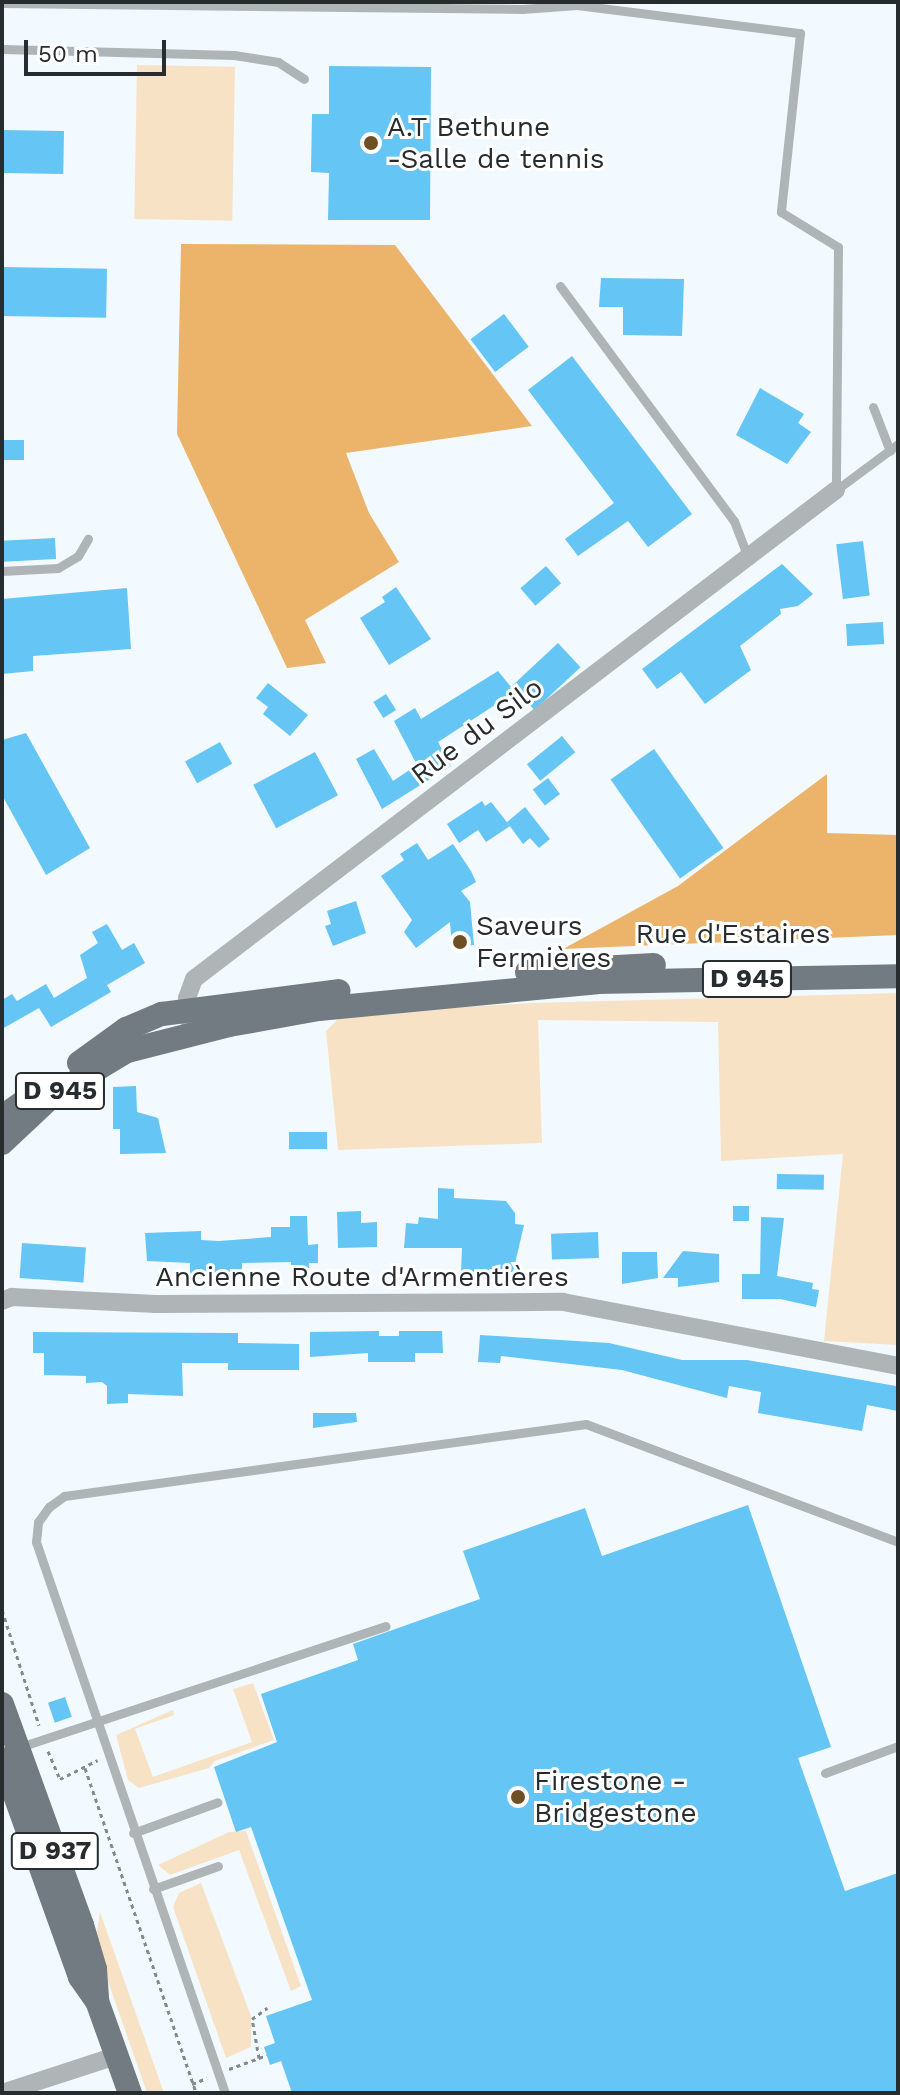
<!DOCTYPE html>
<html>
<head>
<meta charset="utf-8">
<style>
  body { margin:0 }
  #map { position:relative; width:900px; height:2095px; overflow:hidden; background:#f2faff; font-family:"Work Sans",sans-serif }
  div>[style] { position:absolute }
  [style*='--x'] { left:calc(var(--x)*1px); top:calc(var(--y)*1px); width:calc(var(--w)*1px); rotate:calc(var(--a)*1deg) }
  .green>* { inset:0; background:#f8e2c5; transform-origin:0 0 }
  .forest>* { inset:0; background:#ecb46a }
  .building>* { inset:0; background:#65c5f4; transform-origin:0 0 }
  .path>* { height:3px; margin-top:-1.5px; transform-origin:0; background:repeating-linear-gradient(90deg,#83898d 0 4px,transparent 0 8px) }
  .service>* { height:9px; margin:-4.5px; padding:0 4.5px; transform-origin:4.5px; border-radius:4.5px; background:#afb4b7 }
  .minor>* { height:18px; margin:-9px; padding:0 9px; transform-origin:9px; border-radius:9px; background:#afb4b7 }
  .primary>* { height:24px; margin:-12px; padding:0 12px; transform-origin:12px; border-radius:12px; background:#717b81 }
  .dots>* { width:22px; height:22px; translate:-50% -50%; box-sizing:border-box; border:4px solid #fff; border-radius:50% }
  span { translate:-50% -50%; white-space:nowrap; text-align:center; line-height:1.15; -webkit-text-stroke:6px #fff; paint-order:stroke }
  .shield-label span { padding:2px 6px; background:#fff; border:2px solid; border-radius:6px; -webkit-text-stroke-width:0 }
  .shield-label { font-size:26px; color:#272c2f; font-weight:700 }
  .poi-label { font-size:28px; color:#272c2f }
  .left { translate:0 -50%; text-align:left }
  .street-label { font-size:28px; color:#272c2f }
  .frame { position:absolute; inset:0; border:4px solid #272c2f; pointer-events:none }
  .scale { position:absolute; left:24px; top:40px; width:142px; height:36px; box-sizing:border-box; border:4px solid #272c2f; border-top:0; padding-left:10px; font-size:24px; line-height:28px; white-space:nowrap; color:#272c2f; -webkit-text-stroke:6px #fff; paint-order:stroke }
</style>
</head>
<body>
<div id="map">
  <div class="green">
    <div style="left:137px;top:65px;width:98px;height:154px;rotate:1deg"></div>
    <div style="clip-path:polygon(898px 993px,898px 1345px,824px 1341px,843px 1154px,721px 1161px,718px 1022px,538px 1020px,542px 1143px,338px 1150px,326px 1031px,343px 1014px,532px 1003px)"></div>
    <div style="clip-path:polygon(253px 1683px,274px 1740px,215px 1761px,209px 1768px,139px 1788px,128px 1780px,116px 1735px,173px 1710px,174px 1715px,135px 1729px,153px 1777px,252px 1742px,233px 1689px)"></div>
    <div style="clip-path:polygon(246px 1831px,301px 1986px,291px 1991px,239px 1850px,170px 1875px,158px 1865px,229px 1832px)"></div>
    <div style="clip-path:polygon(201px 1883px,251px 2016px,251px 2047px,226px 2058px,173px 1907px,179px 1893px)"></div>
    <div style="clip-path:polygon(100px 1912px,164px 2093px,147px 2093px,95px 1944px)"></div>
  </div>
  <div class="forest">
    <div style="clip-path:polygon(181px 244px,395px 245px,532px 426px,346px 453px,369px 513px,399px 562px,305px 620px,326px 663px,287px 668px,177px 434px)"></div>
    <div style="clip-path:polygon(827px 774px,827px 833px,898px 835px,898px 935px,563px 949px,678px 886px)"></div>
  </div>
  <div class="building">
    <div style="clip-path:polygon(329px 66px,431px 67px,430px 220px,328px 220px,329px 173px,311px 172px,312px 114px,329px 114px)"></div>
    <div style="left:2px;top:130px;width:62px;height:43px;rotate:1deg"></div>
    <div style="left:2px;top:267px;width:105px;height:49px;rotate:1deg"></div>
    <div style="clip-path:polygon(601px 278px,684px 279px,682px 336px,623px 335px,623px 307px,599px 307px)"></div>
    <div style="left:504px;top:314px;width:41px;height:42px;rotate:53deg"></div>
    <div style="clip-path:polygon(572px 356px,692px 514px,648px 547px,628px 521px,578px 556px,565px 539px,614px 503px,528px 390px)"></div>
    <div style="clip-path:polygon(760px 388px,804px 414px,798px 423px,811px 432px,787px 464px,736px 435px)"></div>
    <div style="left:24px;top:440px;width:20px;height:22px;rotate:90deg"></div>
    <div style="left:55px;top:538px;width:21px;height:53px;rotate:87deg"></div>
    <div style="left:863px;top:541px;width:55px;height:27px;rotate:83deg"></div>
    <div style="clip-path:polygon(782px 564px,813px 594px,798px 606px,780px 609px,781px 614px,740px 646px,751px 670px,705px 704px,681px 672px,657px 689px,642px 669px)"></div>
    <div style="left:546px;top:566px;width:23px;height:34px;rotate:49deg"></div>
    <div style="clip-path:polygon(396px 587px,431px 639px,389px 665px,360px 618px,385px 602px,382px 597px)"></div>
    <div style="clip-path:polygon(127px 588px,131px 649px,33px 656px,33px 671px,2px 674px,2px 599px)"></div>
    <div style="left:883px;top:622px;width:22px;height:37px;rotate:87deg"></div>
    <div style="left:558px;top:643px;width:33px;height:63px;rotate:47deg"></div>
    <div style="clip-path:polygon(498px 671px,515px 692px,438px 742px,451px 766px,382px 809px,356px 759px,374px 749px,393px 781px,417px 765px,394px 721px,415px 708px,421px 719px)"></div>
    <div style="clip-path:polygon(268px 683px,308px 715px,290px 736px,263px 714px,268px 707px,256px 698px)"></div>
    <div style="left:386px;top:694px;width:19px;height:15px;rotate:58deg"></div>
    <div style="clip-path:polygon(26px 733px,90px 848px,46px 875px,2px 795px,2px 740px)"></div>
    <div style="left:562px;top:736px;width:21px;height:45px;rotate:51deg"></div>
    <div style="left:220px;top:742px;width:25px;height:40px;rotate:61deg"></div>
    <div style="left:654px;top:749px;width:121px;height:53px;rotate:55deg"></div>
    <div style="left:315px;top:752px;width:49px;height:70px;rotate:62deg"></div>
    <div style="left:548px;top:778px;width:20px;height:19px;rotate:53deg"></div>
    <div style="clip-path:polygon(482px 801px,485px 806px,491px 802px,510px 826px,486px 842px,478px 830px,459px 843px,447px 824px)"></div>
    <div style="clip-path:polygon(525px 807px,550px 839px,539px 848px,530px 838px,523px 844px,507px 822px)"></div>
    <div style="clip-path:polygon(417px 843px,428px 860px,453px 844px,471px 871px,476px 882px,461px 891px,470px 902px,474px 945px,452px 947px,450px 922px,416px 948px,404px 932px,412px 920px,381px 876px,404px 860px,400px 854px)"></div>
    <div style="clip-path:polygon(356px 901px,366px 933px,333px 946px,325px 926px,331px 924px,327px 911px)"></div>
    <div style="clip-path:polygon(107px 924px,122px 950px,134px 943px,145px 963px,107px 985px,111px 992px,51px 1027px,39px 1008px,2px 1029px,2px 1000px,12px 994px,17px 1001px,46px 984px,54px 998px,87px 978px,80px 955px,98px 943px,92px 932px)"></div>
    <div style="clip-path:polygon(136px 1086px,137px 1112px,158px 1118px,166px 1153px,120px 1154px,120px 1129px,113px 1129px,113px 1087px)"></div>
    <div style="left:327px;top:1132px;width:17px;height:38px;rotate:90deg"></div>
    <div style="left:777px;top:1174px;width:47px;height:15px;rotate:1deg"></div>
    <div style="clip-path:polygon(438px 1188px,454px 1189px,454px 1198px,506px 1201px,515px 1213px,515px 1224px,524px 1225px,513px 1272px,461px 1272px,462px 1248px,404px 1248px,406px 1223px,418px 1224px,419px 1217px,438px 1219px)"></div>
    <div style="left:733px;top:1206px;width:16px;height:15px"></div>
    <div style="clip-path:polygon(361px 1211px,361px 1223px,377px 1222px,377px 1247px,338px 1248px,337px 1212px)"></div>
    <div style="clip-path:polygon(290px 1216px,307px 1216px,308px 1245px,318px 1244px,318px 1263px,309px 1263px,309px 1268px,291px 1268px,291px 1262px,242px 1263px,242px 1274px,219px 1275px,190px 1274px,190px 1263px,147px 1261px,145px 1233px,201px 1231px,201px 1240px,219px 1241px,271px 1237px,271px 1227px,290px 1227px)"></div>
    <div style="clip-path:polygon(761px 1217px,784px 1218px,777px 1276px,813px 1283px,812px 1289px,819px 1290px,816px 1307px,780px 1299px,742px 1299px,742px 1274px,760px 1274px)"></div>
    <div style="left:598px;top:1232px;width:26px;height:47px;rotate:88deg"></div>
    <div style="left:22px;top:1243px;width:64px;height:35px;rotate:4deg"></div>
    <div style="clip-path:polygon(683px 1251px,719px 1254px,719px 1282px,678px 1287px,678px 1278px,663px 1278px)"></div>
    <div style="clip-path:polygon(622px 1252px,657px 1252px,658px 1278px,622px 1284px)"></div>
    <div style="clip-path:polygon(379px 1331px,379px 1336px,399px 1336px,399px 1331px,442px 1331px,443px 1353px,415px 1353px,415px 1362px,368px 1362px,368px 1353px,310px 1357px,310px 1332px)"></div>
    <div style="clip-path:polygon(33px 1332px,238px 1333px,238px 1343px,299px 1344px,299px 1370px,228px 1370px,228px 1363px,182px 1363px,183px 1396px,128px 1394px,128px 1403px,107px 1404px,107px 1386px,102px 1382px,86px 1383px,86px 1376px,44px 1375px,44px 1353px,33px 1353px)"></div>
    <div style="clip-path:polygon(480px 1335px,609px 1343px,682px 1360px,747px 1360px,896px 1386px,898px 1411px,867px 1405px,862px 1431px,758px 1413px,761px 1392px,729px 1386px,727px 1398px,622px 1370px,501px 1356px,500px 1363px,478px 1362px)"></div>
    <div style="clip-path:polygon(313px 1413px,356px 1413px,357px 1422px,313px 1428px)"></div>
    <div style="clip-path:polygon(748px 1505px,831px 1747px,798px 1758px,845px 1891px,898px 1873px,898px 2093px,292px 2093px,281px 2061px,270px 2065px,264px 2047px,275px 2043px,266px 2016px,312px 2000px,251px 1827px,236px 1832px,214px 1767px,277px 1742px,261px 1694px,358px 1660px,353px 1644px,480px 1599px,463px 1551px,585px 1508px,602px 1556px)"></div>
    <div style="left:65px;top:1697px;width:21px;height:18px;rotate:71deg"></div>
  </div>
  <div class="path">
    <div style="--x:2;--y:1610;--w:121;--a:72.2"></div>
    <div style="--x:48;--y:1751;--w:30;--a:67"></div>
    <div style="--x:60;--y:1779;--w:42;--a:-26.6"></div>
    <div style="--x:85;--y:1768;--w:343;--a:71.1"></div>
    <div style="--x:259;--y:2058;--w:40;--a:-100"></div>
    <div style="--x:252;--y:2019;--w:19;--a:-36"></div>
    <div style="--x:229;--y:2069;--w:40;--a:-20.2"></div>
    <div style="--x:192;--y:2084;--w:16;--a:-22"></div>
  </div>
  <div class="service">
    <div style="--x:2;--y:3;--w:520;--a:0.66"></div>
    <div style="--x:522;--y:9;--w:55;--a:-4.2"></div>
    <div style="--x:577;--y:5;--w:225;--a:7.2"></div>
    <div style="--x:800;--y:33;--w:180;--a:96.1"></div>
    <div style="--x:781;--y:212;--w:67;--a:31.6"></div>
    <div style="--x:838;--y:247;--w:243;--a:90.5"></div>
    <div style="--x:2;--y:49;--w:232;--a:1.5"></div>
    <div style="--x:234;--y:55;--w:45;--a:9"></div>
    <div style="--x:278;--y:62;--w:31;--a:33"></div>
    <div style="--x:560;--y:286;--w:292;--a:53.5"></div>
    <div style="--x:734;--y:521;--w:40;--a:69"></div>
    <div style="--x:873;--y:407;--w:47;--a:68.9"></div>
    <div style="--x:836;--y:490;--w:77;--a:-36.6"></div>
    <div style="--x:2;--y:571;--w:56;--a:-3.1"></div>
    <div style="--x:58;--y:568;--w:23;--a:-31"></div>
    <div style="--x:78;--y:556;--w:20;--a:-60"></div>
    <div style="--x:20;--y:1747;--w:385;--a:-18.3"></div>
    <div style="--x:825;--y:1773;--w:78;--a:-20.3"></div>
    <div style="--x:133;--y:1833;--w:90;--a:-20"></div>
    <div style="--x:153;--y:1889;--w:69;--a:-19.5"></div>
    <div style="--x:225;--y:2093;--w:583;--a:-108.93"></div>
    <div style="--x:36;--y:1542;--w:20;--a:-84"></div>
    <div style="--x:38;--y:1522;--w:19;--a:-54"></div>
    <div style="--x:49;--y:1507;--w:19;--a:-36"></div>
    <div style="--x:64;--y:1496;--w:527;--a:-7.85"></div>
    <div style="--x:586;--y:1424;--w:334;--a:20.7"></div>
  </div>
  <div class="minor">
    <div style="--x:190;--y:1023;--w:25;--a:-97"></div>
    <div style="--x:187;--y:998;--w:20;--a:-70"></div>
    <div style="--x:194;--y:979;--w:807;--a:-37.3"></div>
    <div style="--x:2;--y:1301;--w:11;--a:-22"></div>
    <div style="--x:12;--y:1297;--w:144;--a:2.8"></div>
    <div style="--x:156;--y:1304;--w:407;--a:-0.3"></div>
    <div style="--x:563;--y:1302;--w:341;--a:10.8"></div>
    <div style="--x:2;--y:2093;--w:120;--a:-18"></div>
  </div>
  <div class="primary">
    <div style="--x:527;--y:972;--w:127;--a:-3.2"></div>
    <div style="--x:79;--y:1063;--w:58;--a:-35.9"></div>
    <div style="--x:126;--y:1029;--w:39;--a:-23"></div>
    <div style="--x:162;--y:1014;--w:178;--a:-7.4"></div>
    <div style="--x:2;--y:1117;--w:45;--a:-35.1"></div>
    <div style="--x:2;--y:1143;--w:69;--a:-43.2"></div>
    <div style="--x:52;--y:1096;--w:87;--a:-31"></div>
    <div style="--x:127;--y:1051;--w:105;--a:-14.3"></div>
    <div style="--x:229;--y:1025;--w:91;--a:-10.1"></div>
    <div style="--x:319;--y:1009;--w:279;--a:-5.5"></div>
    <div style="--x:597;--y:982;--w:301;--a:-1.1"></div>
    <div style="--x:2;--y:1704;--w:235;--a:70.1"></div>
    <div style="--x:82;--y:1925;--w:46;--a:73.5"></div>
    <div style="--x:95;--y:1969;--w:32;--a:86"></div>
    <div style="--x:97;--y:2001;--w:98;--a:70.3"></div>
    <div style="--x:2;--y:1759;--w:232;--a:70.3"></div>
    <div style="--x:80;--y:1977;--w:29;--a:55"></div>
  </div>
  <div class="dots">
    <div style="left:371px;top:143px;background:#6f5025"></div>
    <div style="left:460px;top:942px;background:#6f5025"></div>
    <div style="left:518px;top:1797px;background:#6f5025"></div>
  </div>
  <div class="shield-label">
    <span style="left:747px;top:979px">D 945</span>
    <span style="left:60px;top:1091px">D 945</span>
    <span style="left:55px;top:1851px">D 937</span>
  </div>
  <div class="poi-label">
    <span class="left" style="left:387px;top:143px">A.T Bethune<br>-Salle de tennis</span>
    <span class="left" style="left:476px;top:942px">Saveurs<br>Fermières</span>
    <span class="left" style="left:534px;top:1797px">Firestone -<br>Bridgestone</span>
  </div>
  <div class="street-label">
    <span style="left:477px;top:731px;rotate:-37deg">Rue du Silo</span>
    <span style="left:733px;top:934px">Rue d'Estaires</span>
    <span style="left:362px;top:1277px">Ancienne Route d'Armentières</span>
  </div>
  <div class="frame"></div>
  <div class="scale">50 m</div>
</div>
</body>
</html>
